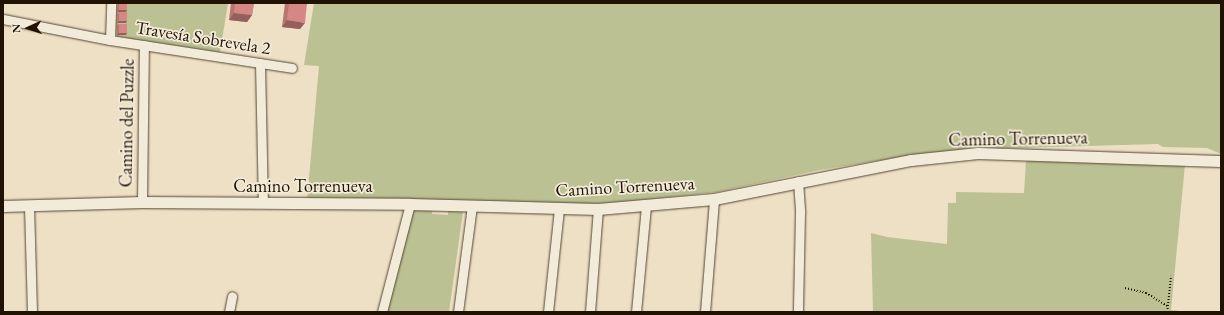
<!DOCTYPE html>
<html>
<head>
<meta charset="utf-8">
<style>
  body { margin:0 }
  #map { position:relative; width:1224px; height:315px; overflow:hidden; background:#ede0c4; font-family:"EB Garamond",serif }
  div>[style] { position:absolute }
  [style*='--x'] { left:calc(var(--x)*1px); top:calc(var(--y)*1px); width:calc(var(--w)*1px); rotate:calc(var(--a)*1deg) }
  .green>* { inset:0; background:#bbc192 }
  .path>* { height:1.5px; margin-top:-0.75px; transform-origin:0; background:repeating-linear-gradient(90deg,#211303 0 1px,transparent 0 3px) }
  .roads { filter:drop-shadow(0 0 1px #544633) drop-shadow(0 0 1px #544633) }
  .minor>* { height:9px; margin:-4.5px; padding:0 4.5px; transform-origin:4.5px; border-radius:4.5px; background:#f3ebd9 }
  .tertiary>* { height:11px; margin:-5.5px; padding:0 5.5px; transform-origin:5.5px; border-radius:5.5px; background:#f3ebd9 }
  .wall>* { inset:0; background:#b77571 }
  .shaded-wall>* { inset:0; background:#955f5c }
  .building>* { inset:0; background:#d58883; transform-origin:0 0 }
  span { translate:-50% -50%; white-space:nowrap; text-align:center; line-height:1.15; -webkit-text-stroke:3.5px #f3ebd9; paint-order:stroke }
  .street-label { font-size:18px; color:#211303 }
  .frame { position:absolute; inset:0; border:4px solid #211303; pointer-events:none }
  .north { position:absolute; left:8px; top:8px; width:40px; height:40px; -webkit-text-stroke:3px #f3ebd9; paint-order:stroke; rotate:267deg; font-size:11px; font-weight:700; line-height:16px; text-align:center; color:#211303 }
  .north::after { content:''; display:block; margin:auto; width:14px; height:18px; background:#211303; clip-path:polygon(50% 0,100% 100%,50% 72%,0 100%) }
</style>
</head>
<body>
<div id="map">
  <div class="green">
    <div style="clip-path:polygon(115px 3px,228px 3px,220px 52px,118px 37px,114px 32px)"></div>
    <div style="clip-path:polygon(314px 3px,1221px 3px,1221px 154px,1207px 148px,1163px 147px,1158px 144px,977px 149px,926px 153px,820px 170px,717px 192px,623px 202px,564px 205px,307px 200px,319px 66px,304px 65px)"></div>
    <div style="clip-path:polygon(1026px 160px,1185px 165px,1171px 310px,1189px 312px,873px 312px,871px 233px,887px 237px,947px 244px,948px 203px,956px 203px,956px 192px,1024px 193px)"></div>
    <div style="clip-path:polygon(412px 211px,432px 211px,432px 214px,448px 215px,448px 211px,463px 212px,449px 312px,386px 312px)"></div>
  </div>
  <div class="path">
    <div style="--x:1125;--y:288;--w:22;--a:13"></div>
    <div style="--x:1146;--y:293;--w:26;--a:31"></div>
    <div style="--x:1167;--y:312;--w:36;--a:-84"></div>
  </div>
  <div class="roads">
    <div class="minor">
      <div style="--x:3;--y:19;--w:109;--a:11.1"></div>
      <div style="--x:110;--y:40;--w:184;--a:8.7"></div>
      <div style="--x:110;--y:40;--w:37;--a:-88"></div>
      <div style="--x:260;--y:63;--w:140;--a:88.8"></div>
      <div style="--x:798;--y:181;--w:32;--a:86"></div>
      <div style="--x:800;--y:213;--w:99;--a:91.2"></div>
      <div style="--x:142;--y:202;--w:157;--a:-89.3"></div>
      <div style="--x:29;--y:205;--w:107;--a:88.4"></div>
      <div style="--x:229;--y:312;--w:16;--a:-79"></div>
      <div style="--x:382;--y:312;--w:112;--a:-75.5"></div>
      <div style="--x:458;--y:312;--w:107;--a:-82.5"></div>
      <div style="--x:548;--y:312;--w:104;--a:-83.9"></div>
      <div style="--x:590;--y:312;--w:103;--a:-85.6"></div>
      <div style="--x:636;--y:312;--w:106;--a:-84.6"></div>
      <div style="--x:705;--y:312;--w:113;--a:-85.4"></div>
    </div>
    <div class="tertiary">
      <div style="--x:3;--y:206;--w:139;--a:-1.6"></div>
      <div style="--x:142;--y:202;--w:268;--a:0.4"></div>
      <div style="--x:410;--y:204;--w:188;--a:1.5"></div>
      <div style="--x:598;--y:209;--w:116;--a:-4.9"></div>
      <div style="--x:714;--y:199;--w:201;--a:-11.2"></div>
      <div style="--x:911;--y:160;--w:67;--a:-6"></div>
      <div style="--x:978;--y:153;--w:243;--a:1.9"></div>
    </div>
  </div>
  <div class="wall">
    <div style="clip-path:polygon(118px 3px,127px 3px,126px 12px,117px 12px)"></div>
    <div style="clip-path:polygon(231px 3px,254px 3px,252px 15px,247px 22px,229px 20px)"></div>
    <div style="clip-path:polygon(285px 3px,307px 3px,300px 29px,282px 27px)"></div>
    <div style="clip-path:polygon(119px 12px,126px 23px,117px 23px,117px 14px)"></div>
    <div style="clip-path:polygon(119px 24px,126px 35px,117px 35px,117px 25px)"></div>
  </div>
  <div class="shaded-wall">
    <div style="clip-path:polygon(119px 10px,127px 10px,126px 12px,117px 12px)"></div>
    <div style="clip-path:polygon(234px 13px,252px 15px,247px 22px,229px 20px)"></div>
    <div style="clip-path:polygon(287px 20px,305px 23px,300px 29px,282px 27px)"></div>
    <div style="clip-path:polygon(119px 21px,127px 21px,126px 23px,117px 23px)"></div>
    <div style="clip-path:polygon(119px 33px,127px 33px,126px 35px,117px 35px)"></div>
  </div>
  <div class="building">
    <div style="left:119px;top:3px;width:8px;height:7px"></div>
    <div style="clip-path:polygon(235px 3px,254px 3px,252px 15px,234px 13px)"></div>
    <div style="clip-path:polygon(289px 3px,307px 3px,305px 23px,287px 20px)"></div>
    <div style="left:119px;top:12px;width:8px;height:9px"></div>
    <div style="left:119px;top:24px;width:8px;height:9px"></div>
  </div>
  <div class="street-label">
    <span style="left:203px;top:38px;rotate:9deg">Travesía Sobrevela 2</span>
    <span style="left:127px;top:123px;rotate:-89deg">Camino del Puzzle</span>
    <span style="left:1018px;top:139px;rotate:-1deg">Camino Torrenueva</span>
    <span style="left:303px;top:186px">Camino Torrenueva</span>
    <span style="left:625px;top:187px;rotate:-3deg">Camino Torrenueva</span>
  </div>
  <div class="frame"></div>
  <div class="north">N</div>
</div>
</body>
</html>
